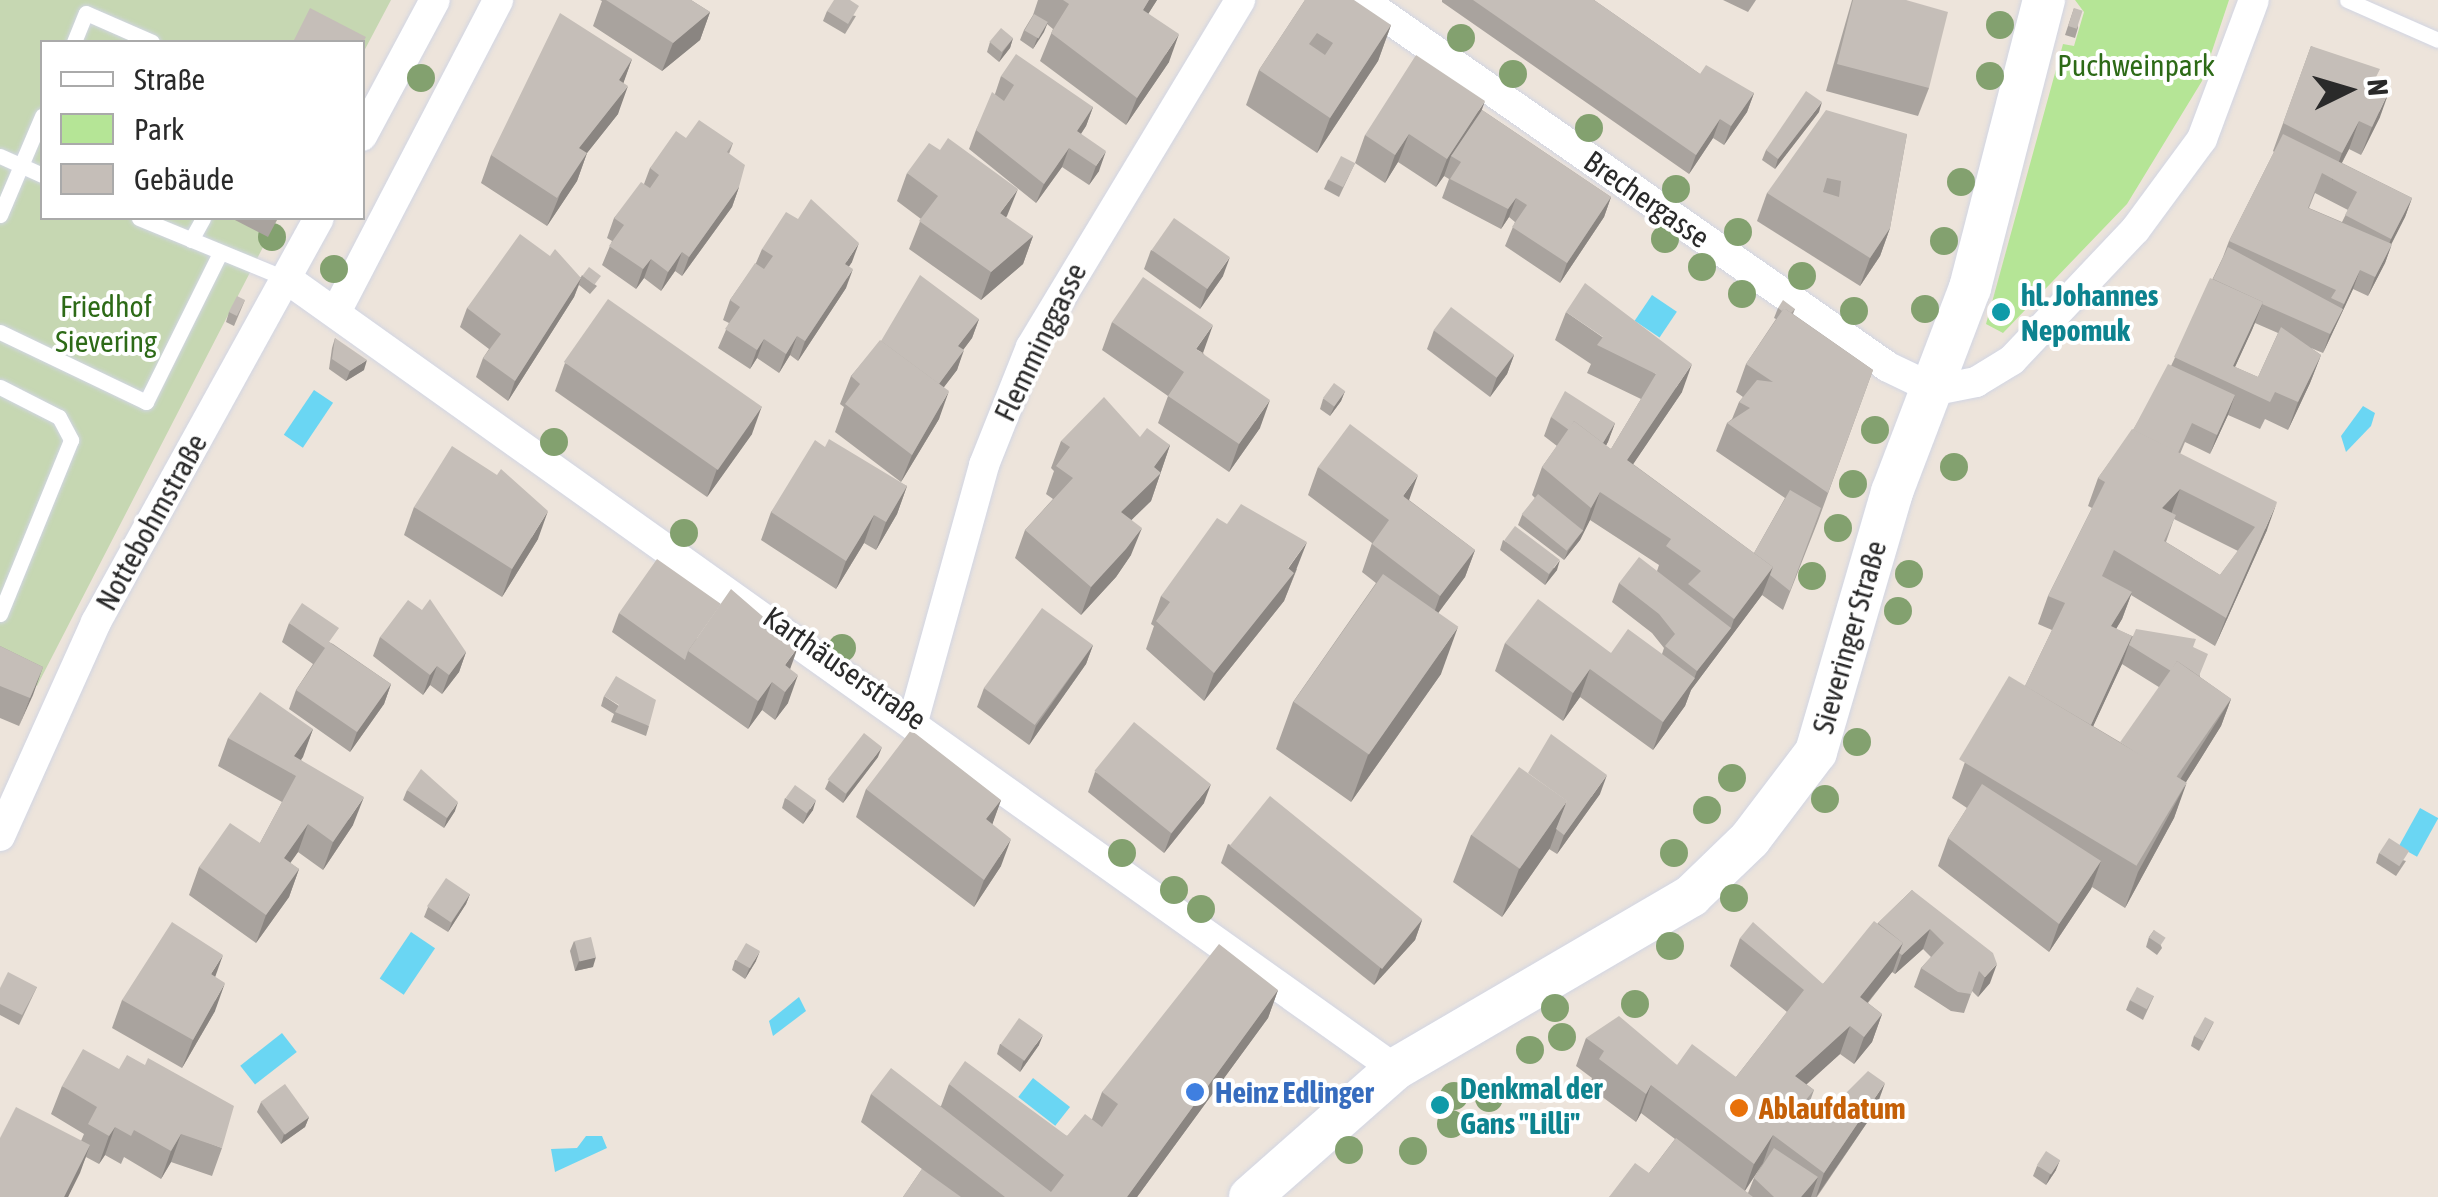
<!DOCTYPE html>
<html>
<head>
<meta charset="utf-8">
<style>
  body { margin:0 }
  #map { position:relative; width:2438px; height:1197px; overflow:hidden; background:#ede4db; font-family:"Asap Condensed",sans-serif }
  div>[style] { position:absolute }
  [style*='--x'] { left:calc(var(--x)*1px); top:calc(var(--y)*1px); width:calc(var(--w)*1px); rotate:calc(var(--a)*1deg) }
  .green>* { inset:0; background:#b5e596 }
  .cemetery>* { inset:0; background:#c6d7b2 }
  .water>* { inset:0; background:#6ad6f3; transform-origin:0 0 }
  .roads { filter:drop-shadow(0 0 2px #d1d5e3) drop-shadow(0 0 2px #d1d5e3) }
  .service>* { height:15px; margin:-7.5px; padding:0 7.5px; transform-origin:7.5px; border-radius:7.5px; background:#fff }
  .minor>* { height:30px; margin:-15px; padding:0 15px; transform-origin:15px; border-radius:15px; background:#fff }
  .secondary>* { height:42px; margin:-21px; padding:0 21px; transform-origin:21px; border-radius:21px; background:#fff }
  .trees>* { width:28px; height:28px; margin:-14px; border-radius:50%; background:#83a16f }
  .wall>* { inset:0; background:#a9a39e }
  .shaded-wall>* { inset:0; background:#8a8581 }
  .building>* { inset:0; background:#c5beb8; transform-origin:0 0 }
  .dots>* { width:28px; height:28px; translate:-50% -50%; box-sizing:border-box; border:5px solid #fff; border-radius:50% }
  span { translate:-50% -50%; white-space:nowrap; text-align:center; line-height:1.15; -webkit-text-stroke:8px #fff; paint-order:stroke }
  .park-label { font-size:30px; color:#2d6a17 }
  .street-label { font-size:30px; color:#2a2a2a }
  .culture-label { font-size:30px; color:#0d838f; font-weight:700 }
  .left { translate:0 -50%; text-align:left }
  .shop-label { font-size:30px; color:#366cbe; font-weight:700 }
  .food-label { font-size:30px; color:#c56008; font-weight:700 }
  .legend { position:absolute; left:40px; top:40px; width:325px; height:180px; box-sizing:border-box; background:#fff; border:2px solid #aaa; margin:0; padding:12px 18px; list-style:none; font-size:30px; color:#2a2a2a }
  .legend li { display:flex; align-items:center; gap:20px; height:50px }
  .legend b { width:50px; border:2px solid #aaa }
  .north { position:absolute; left:2298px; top:40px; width:100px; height:100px; -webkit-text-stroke:8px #fff; paint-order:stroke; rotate:85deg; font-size:28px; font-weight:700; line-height:40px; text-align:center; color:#2a2a2a }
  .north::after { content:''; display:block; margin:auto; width:35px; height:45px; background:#2a2a2a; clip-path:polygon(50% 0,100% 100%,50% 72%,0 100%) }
</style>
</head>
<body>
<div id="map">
  <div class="green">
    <div style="clip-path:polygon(2075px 0,2229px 0,2202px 81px,2127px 204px,2003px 333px,1986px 324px,2063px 44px,2074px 46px,2084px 12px)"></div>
  </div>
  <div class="cemetery">
    <div style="clip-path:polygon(0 0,391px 0,363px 53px,362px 42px,42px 42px,42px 218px,278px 218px,37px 686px,0 669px)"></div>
  </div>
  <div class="water">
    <div style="left:1652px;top:295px;width:30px;height:31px;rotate:34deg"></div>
    <div style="left:314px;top:390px;width:23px;height:54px;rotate:34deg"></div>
    <div style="clip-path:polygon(2363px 406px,2375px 413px,2371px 426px,2346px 452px,2341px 436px)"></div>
    <div style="left:2420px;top:808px;width:21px;height:44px;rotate:29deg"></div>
    <div style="left:411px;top:932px;width:29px;height:56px;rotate:34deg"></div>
    <div style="clip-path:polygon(799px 997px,806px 1011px,773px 1036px,769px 1021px)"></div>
    <div style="left:282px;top:1033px;width:24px;height:53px;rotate:52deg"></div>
    <div style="left:1033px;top:1078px;width:47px;height:24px;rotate:38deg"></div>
    <div style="clip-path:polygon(586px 1136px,602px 1136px,607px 1148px,555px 1172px,551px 1149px,577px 1148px)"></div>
  </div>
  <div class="roads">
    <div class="service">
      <div style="--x:2347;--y:0;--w:99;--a:23.7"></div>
      <div style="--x:74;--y:42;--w:31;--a:-68"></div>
      <div style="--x:86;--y:13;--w:72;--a:23.7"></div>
      <div style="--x:0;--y:156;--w:46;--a:24.3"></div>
      <div style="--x:0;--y:215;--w:108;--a:-67"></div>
      <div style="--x:139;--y:218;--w:160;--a:22.4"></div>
      <div style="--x:191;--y:240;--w:25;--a:-61"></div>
      <div style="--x:0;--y:332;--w:162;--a:25.6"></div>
      <div style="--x:146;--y:402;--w:166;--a:-63.6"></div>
      <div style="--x:0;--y:387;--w:66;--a:27"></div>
      <div style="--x:59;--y:417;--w:26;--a:62"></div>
      <div style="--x:71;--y:440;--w:188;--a:112.2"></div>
    </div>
    <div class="minor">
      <div style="--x:1362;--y:0;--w:641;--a:34.9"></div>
      <div style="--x:1888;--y:367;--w:53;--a:25.6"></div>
      <div style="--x:1936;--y:390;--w:41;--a:-11.3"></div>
      <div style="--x:1976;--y:382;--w:42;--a:-31.4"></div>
      <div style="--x:2012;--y:360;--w:179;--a:-46.6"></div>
      <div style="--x:2135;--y:230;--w:113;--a:-53.6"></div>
      <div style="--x:2202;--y:139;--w:148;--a:-69.5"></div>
      <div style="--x:362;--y:136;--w:154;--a:-61.8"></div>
      <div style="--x:287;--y:279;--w:1361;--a:35.49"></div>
      <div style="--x:338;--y:308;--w:347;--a:-62.5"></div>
      <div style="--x:914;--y:718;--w:263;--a:-74.5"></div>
      <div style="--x:984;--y:465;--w:127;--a:-68.3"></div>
      <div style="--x:1031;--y:347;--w:405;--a:-58.9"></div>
      <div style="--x:0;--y:836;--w:235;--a:-65.8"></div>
      <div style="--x:96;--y:622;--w:461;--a:-61.1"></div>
    </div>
    <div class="secondary">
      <div style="--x:1250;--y:1197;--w:193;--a:-41.4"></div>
      <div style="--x:1395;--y:1069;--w:343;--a:-30.3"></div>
      <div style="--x:1691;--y:896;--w:82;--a:-44"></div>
      <div style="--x:1750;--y:839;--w:109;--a:-52.8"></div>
      <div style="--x:1816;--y:752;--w:271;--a:-73.7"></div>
      <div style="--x:1892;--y:492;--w:218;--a:-69.1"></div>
      <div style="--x:1970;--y:288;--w:297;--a:-75.6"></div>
    </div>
  </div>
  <div class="trees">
    <div style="left:2000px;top:25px"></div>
    <div style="left:1461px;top:38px"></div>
    <div style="left:1513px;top:74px"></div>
    <div style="left:1990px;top:76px"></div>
    <div style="left:421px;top:78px"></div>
    <div style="left:1589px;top:128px"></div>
    <div style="left:1961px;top:182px"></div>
    <div style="left:1676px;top:189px"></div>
    <div style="left:1738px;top:232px"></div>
    <div style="left:272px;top:237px"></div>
    <div style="left:1665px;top:239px"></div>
    <div style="left:1944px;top:241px"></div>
    <div style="left:1702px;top:267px"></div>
    <div style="left:334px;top:269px"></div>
    <div style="left:1802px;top:276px"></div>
    <div style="left:1742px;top:294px"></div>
    <div style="left:1925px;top:309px"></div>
    <div style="left:1854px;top:311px"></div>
    <div style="left:1875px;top:430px"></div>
    <div style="left:554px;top:442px"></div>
    <div style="left:1954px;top:467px"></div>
    <div style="left:1853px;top:484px"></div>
    <div style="left:1838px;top:528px"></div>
    <div style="left:684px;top:533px"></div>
    <div style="left:1909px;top:574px"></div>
    <div style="left:1812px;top:576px"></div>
    <div style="left:1898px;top:611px"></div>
    <div style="left:842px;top:648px"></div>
    <div style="left:1857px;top:742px"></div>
    <div style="left:1732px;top:778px"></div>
    <div style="left:1825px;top:799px"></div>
    <div style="left:1707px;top:810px"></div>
    <div style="left:1122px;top:853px"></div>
    <div style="left:1674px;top:853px"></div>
    <div style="left:1174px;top:890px"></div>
    <div style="left:1734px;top:898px"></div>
    <div style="left:1201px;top:909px"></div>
    <div style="left:1670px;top:946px"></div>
    <div style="left:1635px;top:1004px"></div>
    <div style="left:1555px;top:1008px"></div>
    <div style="left:1562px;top:1037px"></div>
    <div style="left:1530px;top:1050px"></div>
    <div style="left:1454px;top:1096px"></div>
    <div style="left:1489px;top:1098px"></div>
    <div style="left:1451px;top:1124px"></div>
    <div style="left:1349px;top:1150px"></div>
    <div style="left:1413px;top:1151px"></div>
  </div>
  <div class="wall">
    <div style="clip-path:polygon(600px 0,691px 0,710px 12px,700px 40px,662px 71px,593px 26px,602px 1px)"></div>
    <div style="clip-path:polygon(1038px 0,1157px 0,1148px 14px,1169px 62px,1126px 125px,1040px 61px,1053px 29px,1047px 24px,1033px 49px,1020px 40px,1024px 30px,1033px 15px)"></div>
    <div style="clip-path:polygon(1305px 0,1391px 25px,1378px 61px,1317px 153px,1246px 105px,1259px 70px)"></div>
    <div style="clip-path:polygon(1442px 0,1594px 0,1700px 74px,1754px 93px,1747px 112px,1724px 145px,1713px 138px,1689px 174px,1442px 2px)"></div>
    <div style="clip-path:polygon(1723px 0,1756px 0,1748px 12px)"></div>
    <div style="clip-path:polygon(1852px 0,1906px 0,1929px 88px,1918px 116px,1826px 91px)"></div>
    <div style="clip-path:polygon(2074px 8px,2078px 28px,2075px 38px,2065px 35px)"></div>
    <div style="clip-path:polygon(827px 11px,856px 16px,845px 34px,823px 21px)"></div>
    <div style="clip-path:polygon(1013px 38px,1010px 48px,999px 62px,987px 52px,990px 42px)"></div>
    <div style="clip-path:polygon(evenodd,2311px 46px,2376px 81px,2380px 117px,2361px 155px,2349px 149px,2342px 163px,2412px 198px,2405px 217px,2392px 243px,2385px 263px,2368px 296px,2353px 289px,2323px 353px,2311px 348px,2321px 355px,2310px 383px,2288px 430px,2265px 419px,2260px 429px,2228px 415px,2210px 454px,2185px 442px,2180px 454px,2267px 530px,2215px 646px,2131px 595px,2122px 619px,2116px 629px,2132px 636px,2193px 647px,2200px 677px,2231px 699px,2221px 726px,2186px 782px,2174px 818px,2125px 908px,2092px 887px,2049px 952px,1938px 866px,1948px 838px,1967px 808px,1952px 798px,1965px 762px,2025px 686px,2052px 630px,2038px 624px,2048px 596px,2092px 508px,2088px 506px,2098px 478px,2133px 430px,2171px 366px,2223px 257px,2229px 241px,2274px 152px,2273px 151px,2311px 46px,2315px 193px,2348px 210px,2342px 222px,2309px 208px,2315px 193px,2311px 46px,2255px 323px,2278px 333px,2258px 377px,2235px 367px,2255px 323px,2311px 46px,2174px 519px,2238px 551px,2220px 575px,2166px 542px,2174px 519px,2311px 46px,2129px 645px,2122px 664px,2162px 689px,2130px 748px,2093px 726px,2122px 664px,2129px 645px)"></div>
    <div style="clip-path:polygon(632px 59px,623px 83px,618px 114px,587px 153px,577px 181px,547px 226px,481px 183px,491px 155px)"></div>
    <div style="clip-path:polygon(1001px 76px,1093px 107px,1086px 126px,1081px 134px,1099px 171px,1089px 185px,1062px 167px,1036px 203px,969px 149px,976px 130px,995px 94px)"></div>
    <div style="clip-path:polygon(1482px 110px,1611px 197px,1604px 217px,1560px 283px,1505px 246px,1515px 222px,1509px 217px,1501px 229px,1442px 198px,1449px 179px,1444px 176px,1436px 187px,1398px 162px,1385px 183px,1355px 163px,1365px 135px)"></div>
    <div style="clip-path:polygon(1819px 112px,1775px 169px,1762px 160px,1766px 150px)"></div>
    <div style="clip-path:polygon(1907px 134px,1890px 228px,1880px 256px,1860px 286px,1757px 221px,1767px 193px)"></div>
    <div style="clip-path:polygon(686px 138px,733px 143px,729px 154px,739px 187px,732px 207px,682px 276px,675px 271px,661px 291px,644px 278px,636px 289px,602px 265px,612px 241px,607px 238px,614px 218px,644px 184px,650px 168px)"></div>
    <div style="clip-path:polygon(1355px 163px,1339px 197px,1324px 189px,1328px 180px)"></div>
    <div style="clip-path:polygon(907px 173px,1033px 236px,1023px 264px,981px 300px,909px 249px,921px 219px,897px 201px)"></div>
    <div style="clip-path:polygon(231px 218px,278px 218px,268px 237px)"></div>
    <div style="clip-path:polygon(762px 249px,852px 262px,849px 266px,846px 288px,798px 361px,790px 355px,779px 373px,757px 358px,750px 369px,718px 348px,729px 323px,723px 320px,730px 300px,756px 263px)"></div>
    <div style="clip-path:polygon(1151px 250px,1223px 276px,1200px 309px,1144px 269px)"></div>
    <div style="clip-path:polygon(582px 275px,597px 286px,590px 294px,579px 285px,574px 297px,508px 401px,476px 377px,483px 358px,489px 349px,460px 327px,467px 308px,581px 277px)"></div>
    <div style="clip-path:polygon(245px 300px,234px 326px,226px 322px,229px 312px)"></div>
    <div style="clip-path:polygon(1778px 308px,1795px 309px,1793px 314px,1873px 370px,1818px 521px,1783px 610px,1762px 595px,1691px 690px,1685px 706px,1653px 750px,1580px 697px,1563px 721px,1495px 671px,1505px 643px,1611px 653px,1662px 654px,1664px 648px,1652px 633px,1612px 602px,1619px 583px,1657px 571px,1659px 565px,1590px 520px,1580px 540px,1564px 560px,1518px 525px,1522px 515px,1535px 498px,1532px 495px,1542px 467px,1557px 446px,1544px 436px,1551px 417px,1615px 423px,1606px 446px,1611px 449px,1641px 399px,1587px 373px,1591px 364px,1555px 340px,1566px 312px,1682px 392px,1633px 464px,1754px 553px,1785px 498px,1716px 451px,1727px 423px,1732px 419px,1739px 402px,1743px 397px,1736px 392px,1746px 364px,1776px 319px,1774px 318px)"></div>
    <div style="clip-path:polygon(979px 319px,972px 338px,963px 350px,957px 370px,944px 387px,939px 419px,901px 482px,835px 432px,844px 407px,840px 404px,851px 376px,881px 341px)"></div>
    <div style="clip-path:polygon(1112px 322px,1203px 353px,1260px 428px,1229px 472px,1158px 423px,1168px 396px,1102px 350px)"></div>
    <div style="clip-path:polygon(1434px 330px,1514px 355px,1507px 374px,1490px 397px,1427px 349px)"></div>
    <div style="clip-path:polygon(335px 338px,364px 370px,346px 381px,329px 369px,332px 348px)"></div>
    <div style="clip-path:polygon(565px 363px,752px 434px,707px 497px,555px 391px)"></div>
    <div style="clip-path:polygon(1345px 391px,1341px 401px,1330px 416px,1320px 409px,1323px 399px)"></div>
    <div style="clip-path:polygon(1140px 437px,1170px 445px,1151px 501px,1131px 520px,1131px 555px,1116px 577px,1081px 615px,1015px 558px,1025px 530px,1053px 499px,1046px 494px,1054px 471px,1051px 468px,1061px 441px)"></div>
    <div style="clip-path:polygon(825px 447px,907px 486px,897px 514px,876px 550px,864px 543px,836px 589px,761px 540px,771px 512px)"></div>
    <div style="clip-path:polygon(1318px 467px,1409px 500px,1475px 550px,1465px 577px,1438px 613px,1441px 674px,1351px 802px,1276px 749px,1293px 702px,1376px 583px,1362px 572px,1372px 543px,1308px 495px)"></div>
    <div style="clip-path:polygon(414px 507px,538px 539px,502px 597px,404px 535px)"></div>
    <div style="clip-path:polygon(1503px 540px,1557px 570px,1545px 585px,1500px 550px)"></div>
    <div style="clip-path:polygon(1297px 569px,1284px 601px,1204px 701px,1146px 649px,1154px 626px,1151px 624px,1161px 596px)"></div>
    <div style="clip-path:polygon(619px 613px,790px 669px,788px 703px,775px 720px,762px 710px,748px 729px,612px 632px)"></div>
    <div style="clip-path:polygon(289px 623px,333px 644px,391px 684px,384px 704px,350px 752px,289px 709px,296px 690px,313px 664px,282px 642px)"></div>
    <div style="clip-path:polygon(380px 637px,466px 652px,459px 672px,442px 694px,430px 685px,423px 695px,373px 656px)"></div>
    <div style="clip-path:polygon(1093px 645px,1086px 664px,1029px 745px,977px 707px,984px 688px)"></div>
    <div style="clip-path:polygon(0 646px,43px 667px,19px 726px,0 718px)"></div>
    <div style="clip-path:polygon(604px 696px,649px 726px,646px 736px,611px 722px,614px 714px,601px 706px)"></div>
    <div style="clip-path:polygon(313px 729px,301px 760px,353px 825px,323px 870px,298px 852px,290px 863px,299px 869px,289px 897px,256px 943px,189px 895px,199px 867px,260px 843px,282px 802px,218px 766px,228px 738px)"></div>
    <div style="clip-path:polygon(878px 757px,843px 803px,825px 789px,829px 780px)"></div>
    <div style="clip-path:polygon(1095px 772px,1204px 803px,1164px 853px,1088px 792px)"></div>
    <div style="clip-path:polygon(866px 789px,1001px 800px,992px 824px,1001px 866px,974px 907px,856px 817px)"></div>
    <div style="clip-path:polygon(407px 790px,455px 811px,444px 828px,403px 800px)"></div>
    <div style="clip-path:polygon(1600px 794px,1557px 854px,1549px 849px,1502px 917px,1453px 882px,1471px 835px)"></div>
    <div style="clip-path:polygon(785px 798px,813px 810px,803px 824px,782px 808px)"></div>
    <div style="clip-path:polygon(1228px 844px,1422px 920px,1415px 940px,1374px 985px,1221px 863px)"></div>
    <div style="clip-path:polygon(2379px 853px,2406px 861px,2396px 876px,2376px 863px)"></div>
    <div style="clip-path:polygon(evenodd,1912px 890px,1990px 983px,1978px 997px,1972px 991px,1964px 1013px,1951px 1011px,1914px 987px,1921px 968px,1931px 957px,1923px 949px,1895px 974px,1892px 972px,1868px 1003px,1882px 1014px,1872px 1042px,1854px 1064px,1840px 1054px,1806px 1084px,1814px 1090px,1809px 1104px,1824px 1115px,1875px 1111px,1817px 1197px,1609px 1197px,1649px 1173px,1675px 1139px,1641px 1113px,1636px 1122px,1589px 1087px,1592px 1078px,1576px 1066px,1586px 1038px,1677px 1065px,1736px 1077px,1787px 1012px,1730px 966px,1740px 938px,1823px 984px,1878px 923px,1912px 890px,1763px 1163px,1754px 1178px,1748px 1193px,1745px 1191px,1763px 1163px)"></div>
    <div style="clip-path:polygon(470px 894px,466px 904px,448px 932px,424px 917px,428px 907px)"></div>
    <div style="clip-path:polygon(2154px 930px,2162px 948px,2157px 955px,2146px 947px,2149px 937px)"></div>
    <div style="clip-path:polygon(574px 941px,593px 967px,575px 971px,570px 951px)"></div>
    <div style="clip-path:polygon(735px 960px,756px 961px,745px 979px,732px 970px)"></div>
    <div style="clip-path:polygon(215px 977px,215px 1011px,182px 1068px,112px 1028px,122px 1000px)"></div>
    <div style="clip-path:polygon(37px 987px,19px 1025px,0 1015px,0 988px)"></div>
    <div style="clip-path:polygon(1278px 990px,1268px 1018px,1137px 1197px,903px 1197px,922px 1169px,861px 1122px,871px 1094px,941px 1106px,949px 1084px,1067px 1136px,1092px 1119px,1102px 1092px)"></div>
    <div style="clip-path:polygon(2154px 996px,2143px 1020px,2126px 1010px,2130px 1000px)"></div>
    <div style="clip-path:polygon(2214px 1022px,2199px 1051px,2191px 1046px,2194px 1036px)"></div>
    <div style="clip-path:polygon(1000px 1044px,1039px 1045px,1020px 1072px,997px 1054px)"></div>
    <div style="clip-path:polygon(62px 1086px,222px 1148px,212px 1176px,171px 1162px,161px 1179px,124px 1157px,121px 1164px,105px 1155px,99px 1164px,86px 1157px,68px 1197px,0 1197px,81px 1141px,84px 1134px,51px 1114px)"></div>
    <div style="clip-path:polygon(261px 1102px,309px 1117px,305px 1127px,281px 1144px,257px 1112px)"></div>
    <div style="clip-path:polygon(2037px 1166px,2056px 1170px,2046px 1185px,2033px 1176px)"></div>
  </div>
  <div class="shaded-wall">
    <div style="clip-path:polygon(1149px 0,1157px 0,1133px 38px,1143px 10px)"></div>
    <div style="clip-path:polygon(710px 12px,700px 40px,662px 71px,673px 43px)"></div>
    <div style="clip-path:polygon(1048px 22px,1044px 32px,1033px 49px,1037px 39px)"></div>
    <div style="clip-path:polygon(1391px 25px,1378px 61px,1317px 153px,1330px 118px)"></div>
    <div style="clip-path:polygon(1179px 34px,1169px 62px,1126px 125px,1137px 98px)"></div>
    <div style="clip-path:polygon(1013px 38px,1010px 48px,999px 62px,1003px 52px)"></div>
    <div style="clip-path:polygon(632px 59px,622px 87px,619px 80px)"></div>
    <div style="clip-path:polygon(628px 86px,618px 114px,587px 153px,577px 181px,547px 226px,579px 148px)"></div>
    <div style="clip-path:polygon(2390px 89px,2380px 117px,2361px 155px,2372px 127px)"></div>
    <div style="clip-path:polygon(1754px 93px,1747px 112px,1724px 145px,1731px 126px)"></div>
    <div style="clip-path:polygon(1485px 101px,1475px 129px,1451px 156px,1444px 176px,1436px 187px,1447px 159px)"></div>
    <div style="clip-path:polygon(1822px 102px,1819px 112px,1775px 169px,1778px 159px)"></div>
    <div style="clip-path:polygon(1093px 107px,1086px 126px,1070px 150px,1077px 131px)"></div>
    <div style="clip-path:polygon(1720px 119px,1713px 138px,1689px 174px,1696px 155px)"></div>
    <div style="clip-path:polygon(2359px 121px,2349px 149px,2332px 181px,2342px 153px)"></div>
    <div style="clip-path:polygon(1409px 134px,1398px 162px,1385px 183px,1395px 155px)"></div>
    <div style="clip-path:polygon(1069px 148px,1062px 167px,1036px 203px,1044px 184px)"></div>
    <div style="clip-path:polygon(1106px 151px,1099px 171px,1089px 185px,1096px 166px)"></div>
    <div style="clip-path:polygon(739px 187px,732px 207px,682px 276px,689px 257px)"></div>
    <div style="clip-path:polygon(1018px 189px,1007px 216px,990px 241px,1000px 213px)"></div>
    <div style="clip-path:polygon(1611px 197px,1604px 217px,1560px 283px,1567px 263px)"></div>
    <div style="clip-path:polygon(1516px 198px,1509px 217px,1501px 229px,1508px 209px)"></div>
    <div style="clip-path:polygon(2412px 198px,2405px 217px,2384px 258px,2391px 239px)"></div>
    <div style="clip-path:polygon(1890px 228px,1880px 256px,1860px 286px,1870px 258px)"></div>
    <div style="clip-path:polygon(1033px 236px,1023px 264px,981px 300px,991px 272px)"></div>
    <div style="clip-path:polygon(859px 243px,852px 262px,838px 283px,845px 264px)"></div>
    <div style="clip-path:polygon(2392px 244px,2385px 263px,2368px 296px,2375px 277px)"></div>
    <div style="clip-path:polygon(682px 252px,675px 271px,661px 291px,668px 272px)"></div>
    <div style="clip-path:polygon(1230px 257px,1223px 276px,1200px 309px,1207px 289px)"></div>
    <div style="clip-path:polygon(651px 259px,644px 278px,636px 289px,643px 269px)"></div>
    <div style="clip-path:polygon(853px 269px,846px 288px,798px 361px,805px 341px)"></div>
    <div style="clip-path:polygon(2360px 270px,2353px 289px,2323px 353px,2330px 334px)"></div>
    <div style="clip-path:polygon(581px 278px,574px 297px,508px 401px,515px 381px)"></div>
    <div style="clip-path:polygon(2263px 302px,2252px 330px,2228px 382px,2233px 366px)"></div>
    <div style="clip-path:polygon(979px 319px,972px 338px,951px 366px,958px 346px)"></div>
    <div style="clip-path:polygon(1213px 325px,1203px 353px,1196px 349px)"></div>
    <div style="clip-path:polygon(797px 336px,790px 355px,779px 373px,786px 354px)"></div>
    <div style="clip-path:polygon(764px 339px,757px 358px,750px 369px,757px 350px)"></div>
    <div style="clip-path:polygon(964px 350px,957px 370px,927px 409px,934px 390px)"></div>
    <div style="clip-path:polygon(1514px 355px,1507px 374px,1490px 397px,1497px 377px)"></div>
    <div style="clip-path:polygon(2321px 355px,2310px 383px,2288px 430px,2298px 402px)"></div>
    <div style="clip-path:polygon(367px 360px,364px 370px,346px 381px,350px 371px)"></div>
    <div style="clip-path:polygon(1692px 364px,1682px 392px,1617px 488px,1627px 460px)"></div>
    <div style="clip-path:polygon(949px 391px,939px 419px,901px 482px,912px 455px)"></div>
    <div style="clip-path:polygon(1345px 391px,1341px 401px,1330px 416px,1334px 407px)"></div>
    <div style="clip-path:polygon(2235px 395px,2228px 415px,2210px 454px,2217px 435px)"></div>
    <div style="clip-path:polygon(1270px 400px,1260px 428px,1229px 472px,1239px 444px)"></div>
    <div style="clip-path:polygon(762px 406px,752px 434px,707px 497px,717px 469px)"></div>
    <div style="clip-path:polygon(1615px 423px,1608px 442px,1591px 470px,1598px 451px)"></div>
    <div style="clip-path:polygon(1170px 445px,1151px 501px,1111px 540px,1121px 512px)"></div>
    <div style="clip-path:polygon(1418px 475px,1408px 503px,1403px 496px)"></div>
    <div style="clip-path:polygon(907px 486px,897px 514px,876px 550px,886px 522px)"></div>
    <div style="clip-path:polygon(2180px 489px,2170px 517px,2162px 508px)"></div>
    <div style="clip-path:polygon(1600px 492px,1590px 520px,1580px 540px,1564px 560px,1568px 551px,1583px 530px,1591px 508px)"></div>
    <div style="clip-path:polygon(2277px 502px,2267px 530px,2215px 646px,2226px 618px)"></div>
    <div style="clip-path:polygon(548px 511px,538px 539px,502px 597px,512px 569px)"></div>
    <div style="clip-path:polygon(874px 515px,864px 543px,836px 589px,846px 561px)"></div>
    <div style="clip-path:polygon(1142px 528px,1131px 555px,1116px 577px,1081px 615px,1091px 587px)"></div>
    <div style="clip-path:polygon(1307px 542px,1284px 601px,1204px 701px,1214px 673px)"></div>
    <div style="clip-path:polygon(1475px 550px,1465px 577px,1430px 624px,1440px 596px)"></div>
    <div style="clip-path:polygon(1560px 560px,1557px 570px,1545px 585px,1549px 575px)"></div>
    <div style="clip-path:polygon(1773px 567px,1762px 595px,1691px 690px,1685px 706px,1653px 750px,1663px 722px,1694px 679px,1697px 671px,1731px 628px,1734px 619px)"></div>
    <div style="clip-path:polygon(2132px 592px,2122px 619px,2101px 654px,2111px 626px)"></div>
    <div style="clip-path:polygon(1458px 627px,1441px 674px,1351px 802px,1368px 755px)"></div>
    <div style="clip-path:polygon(2132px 636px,2122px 664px,2078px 759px,2088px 731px)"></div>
    <div style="clip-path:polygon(1093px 645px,1086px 664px,1029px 745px,1036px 726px)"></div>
    <div style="clip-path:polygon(798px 647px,788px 675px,785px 665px)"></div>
    <div style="clip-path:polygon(466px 652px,459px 672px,442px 694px,449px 675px)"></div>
    <div style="clip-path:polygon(437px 666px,430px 685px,423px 695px,430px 675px)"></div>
    <div style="clip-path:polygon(43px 667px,33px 695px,19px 726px,30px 698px)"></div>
    <div style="clip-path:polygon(1590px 669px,1580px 697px,1563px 721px,1573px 693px)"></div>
    <div style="clip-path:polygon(798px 675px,788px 703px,775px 720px,785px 692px)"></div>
    <div style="clip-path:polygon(772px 682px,762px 710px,748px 729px,758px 701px)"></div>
    <div style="clip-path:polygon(391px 684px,384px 704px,350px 752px,357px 732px)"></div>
    <div style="clip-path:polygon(2231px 699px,2221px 726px,2166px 814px,2176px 786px)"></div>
    <div style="clip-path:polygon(313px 729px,303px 757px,291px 774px,294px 756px)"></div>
    <div style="clip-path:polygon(882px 747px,878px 757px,843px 803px,847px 793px)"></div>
    <div style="clip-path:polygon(1607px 775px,1600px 794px,1557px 854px,1564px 835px)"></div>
    <div style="clip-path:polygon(2187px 782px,2174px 818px,2125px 908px,2138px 872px)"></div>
    <div style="clip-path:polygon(1211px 784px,1204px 803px,1164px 853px,1171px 834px)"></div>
    <div style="clip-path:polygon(364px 797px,353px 825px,323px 870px,333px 842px)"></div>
    <div style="clip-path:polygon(816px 800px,813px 810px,803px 824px,807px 814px)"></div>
    <div style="clip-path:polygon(1001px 800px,991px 828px,986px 819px)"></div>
    <div style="clip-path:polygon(1567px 801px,1550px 848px,1502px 917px,1519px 869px)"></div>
    <div style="clip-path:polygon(458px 802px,455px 811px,444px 828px,447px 818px)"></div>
    <div style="clip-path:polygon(308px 824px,298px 852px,274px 886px,284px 858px)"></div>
    <div style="clip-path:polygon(1011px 839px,1001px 866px,974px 907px,984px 880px)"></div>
    <div style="clip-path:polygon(2101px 861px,2091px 889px,2049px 952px,2059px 924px)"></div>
    <div style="clip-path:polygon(299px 869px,289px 897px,256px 943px,266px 915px)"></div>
    <div style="clip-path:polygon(470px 894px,466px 904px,448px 932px,452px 922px)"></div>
    <div style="clip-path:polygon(1422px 920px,1415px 940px,1374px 985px,1381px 966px)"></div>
    <div style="clip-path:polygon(1930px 929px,1923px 949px,1895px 974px,1902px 955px)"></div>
    <div style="clip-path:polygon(1903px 943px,1893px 971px,1850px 1024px,1860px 997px)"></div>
    <div style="clip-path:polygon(760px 951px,756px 961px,745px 979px,749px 969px)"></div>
    <div style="clip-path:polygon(223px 955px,213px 983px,211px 974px)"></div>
    <div style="clip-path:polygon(596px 957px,593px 967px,575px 971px,579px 961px)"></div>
    <div style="clip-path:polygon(1997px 964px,1990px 983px,1978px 997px,1985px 977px)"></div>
    <div style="clip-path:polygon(225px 983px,215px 1011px,182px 1068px,193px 1040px)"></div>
    <div style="clip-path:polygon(1278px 990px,1268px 1018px,1137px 1197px,1127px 1197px)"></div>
    <div style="clip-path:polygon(1882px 1014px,1872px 1042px,1854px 1064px,1864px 1037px)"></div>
    <div style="clip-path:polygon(1850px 1026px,1840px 1054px,1785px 1104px,1795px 1076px)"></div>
    <div style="clip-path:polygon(1043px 1035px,1039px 1045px,1020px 1072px,1023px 1062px)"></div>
    <div style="clip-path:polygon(1885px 1083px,1875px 1111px,1816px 1197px,1824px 1173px)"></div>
    <div style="clip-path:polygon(1651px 1085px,1641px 1113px,1636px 1122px,1646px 1094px)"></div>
    <div style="clip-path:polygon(309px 1117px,305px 1127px,281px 1144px,284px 1134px)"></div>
    <div style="clip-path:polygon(115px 1127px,105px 1155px,99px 1164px,109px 1136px)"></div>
    <div style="clip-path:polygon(181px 1134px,171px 1162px,161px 1179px,171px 1151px)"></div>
    <div style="clip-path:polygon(1773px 1135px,1763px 1163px,1744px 1192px,1754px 1164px)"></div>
    <div style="clip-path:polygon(90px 1145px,80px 1173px,68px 1197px,64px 1197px)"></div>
    <div style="clip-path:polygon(2060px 1160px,2056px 1170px,2046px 1185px,2050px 1175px)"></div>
    <div style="clip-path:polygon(1818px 1177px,1811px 1197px,1801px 1197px)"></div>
  </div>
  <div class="building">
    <div style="clip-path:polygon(606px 0,691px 0,710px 12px,673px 43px)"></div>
    <div style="clip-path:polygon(834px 0,850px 0,859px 6px,848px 24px,827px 11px)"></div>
    <div style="clip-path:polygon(1063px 0,1149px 0,1143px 10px,1179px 34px,1137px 98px,1051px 33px,1069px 4px)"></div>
    <div style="clip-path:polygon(evenodd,1305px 0,1354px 0,1391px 25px,1330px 118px,1259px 70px,1305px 0,1317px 33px,1333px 43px,1325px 55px,1309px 44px,1317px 33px)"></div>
    <div style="clip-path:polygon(1473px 0,1594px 0,1700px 74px,1706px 65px,1754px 93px,1731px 126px,1720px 119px,1696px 155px)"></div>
    <div style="clip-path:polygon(1853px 0,1906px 0,1948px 12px,1929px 88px,1837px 64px)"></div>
    <div style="clip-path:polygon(310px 8px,366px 37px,362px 44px,293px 42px)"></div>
    <div style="left:2074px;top:8px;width:9px;height:19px;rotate:18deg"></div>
    <div style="clip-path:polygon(560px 13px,632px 59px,619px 80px,628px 86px,579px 148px,587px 153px,557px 198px,491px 155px)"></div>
    <div style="left:1034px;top:14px;width:16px;height:19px;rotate:30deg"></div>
    <div style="left:1001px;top:28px;width:16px;height:18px;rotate:40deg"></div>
    <div style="clip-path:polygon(2311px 46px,2380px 69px,2374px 81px,2390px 89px,2372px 127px,2359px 121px,2342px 153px,2283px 123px)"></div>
    <div style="clip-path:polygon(1016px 54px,1093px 107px,1077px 131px,1106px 151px,1096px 166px,1069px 148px,1044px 184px,976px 130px,992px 92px,1004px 101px,1014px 85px,1001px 76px)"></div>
    <div style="clip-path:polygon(1416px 55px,1485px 101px,1447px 159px,1409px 134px,1395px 155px,1365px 135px)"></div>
    <div style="clip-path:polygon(1806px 91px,1822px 102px,1778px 159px,1766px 150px)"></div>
    <div style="clip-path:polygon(1482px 110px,1611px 197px,1567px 263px,1512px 227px,1527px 205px,1516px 198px,1508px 209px,1450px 179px,1461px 162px,1451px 156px)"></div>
    <div style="clip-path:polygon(evenodd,1826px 110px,1907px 134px,1890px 228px,1870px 258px,1767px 193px,1826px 110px,1827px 178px,1841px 181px,1839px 197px,1823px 192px,1827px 178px)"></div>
    <div style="clip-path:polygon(699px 120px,733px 143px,727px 152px,745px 165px,739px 187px,689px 257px,682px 252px,668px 272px,651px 259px,643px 269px,609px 246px,624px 225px,614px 218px,641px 182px,650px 188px,659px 175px,650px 168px,676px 131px,686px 138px)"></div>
    <div style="clip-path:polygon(2283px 134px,2412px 198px,2391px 239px,2345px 215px,2357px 192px,2322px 173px,2308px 208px,2392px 244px,2375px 277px,2360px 270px,2344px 304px,2331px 298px,2336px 290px,2229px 241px)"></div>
    <div style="clip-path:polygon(948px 138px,1018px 189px,1000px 213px,1033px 236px,991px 272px,919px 221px,938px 196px,907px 173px,929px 143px,940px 150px)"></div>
    <div style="left:1341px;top:156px;width:16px;height:27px;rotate:27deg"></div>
    <div style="clip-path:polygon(811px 199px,859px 243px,845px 264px,853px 269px,805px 341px,797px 336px,786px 354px,764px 339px,757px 350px,725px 329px,740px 307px,730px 300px,755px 263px,764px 269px,773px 256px,762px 249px,786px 212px,798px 219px)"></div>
    <div style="left:1174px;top:218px;width:68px;height:39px;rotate:35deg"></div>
    <div style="clip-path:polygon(520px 234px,550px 256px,555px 249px,581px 278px,515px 381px,483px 358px,501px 334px,467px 308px)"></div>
    <div style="clip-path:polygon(2228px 247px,2343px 309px,2330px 334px,2262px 304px,2263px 302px,2213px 279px)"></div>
    <div style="left:589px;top:267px;width:15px;height:11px;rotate:37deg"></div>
    <div style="clip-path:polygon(920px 275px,979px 319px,958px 346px,964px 350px,939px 384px,881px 341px)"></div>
    <div style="clip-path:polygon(1143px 277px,1213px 325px,1196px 349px,1270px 400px,1239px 444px,1168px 396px,1184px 372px,1112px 322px)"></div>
    <div style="clip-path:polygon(2210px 278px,2263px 302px,2233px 366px,2258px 377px,2281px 327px,2321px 355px,2298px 402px,2275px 392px,2270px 402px,2174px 357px)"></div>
    <div style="clip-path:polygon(1585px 283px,1692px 364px,1627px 460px,1773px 567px,1734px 619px,1688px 584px,1701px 571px,1666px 546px,1671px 539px,1600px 492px,1591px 508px,1542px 467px,1574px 421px,1611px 449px,1656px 374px,1597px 345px,1603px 337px,1566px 312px)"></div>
    <div style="left:237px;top:296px;width:9px;height:18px;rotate:27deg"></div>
    <div style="left:608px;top:299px;width:188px;height:77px;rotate:35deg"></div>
    <div style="clip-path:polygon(1783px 300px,1795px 309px,1791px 313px,1784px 308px,1782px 311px,1778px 308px)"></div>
    <div style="left:1451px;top:307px;width:79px;height:29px;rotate:37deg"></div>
    <div style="clip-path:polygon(1784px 308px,1873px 370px,1828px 493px,1727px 423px,1750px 408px,1739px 402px,1757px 380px,1773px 382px,1746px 364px)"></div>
    <div style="clip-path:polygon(335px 338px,367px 360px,350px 371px,332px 359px)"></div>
    <div style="clip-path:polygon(880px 340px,949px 391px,912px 455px,845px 404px,860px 384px,851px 376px)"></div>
    <div style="clip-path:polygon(2168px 364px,2235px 395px,2217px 435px,2192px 423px,2178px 453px,2133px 430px)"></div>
    <div style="left:1334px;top:383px;width:14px;height:19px;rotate:36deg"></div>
    <div style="clip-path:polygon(1565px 391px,1615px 423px,1603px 443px,1574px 421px,1569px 430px,1551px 417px)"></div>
    <div style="clip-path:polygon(1104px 397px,1140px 437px,1147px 428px,1170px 445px,1154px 467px,1161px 473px,1121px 512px,1142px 528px,1126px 549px,1091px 587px,1025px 530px,1073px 478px,1056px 466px,1070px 447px,1061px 441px)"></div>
    <div style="clip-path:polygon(1350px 424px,1418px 475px,1403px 496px,1475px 550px,1440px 596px,1372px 544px,1389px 520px,1318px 467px)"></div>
    <div style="clip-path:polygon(evenodd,2132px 429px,2277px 502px,2226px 618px,2114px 550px,2102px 576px,2132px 592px,2111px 626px,2132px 636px,2091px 725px,2025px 686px,2065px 603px,2048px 596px,2105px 482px,2098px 478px,2132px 429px,2180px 489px,2255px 527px,2220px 575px,2164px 541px,2176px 515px,2162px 508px,2180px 489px)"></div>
    <div style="clip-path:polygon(829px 439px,907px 486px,886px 522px,874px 515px,846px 561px,771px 512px,815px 440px,825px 447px)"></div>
    <div style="clip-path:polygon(452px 446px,497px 475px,501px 469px,548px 511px,512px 569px,414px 507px)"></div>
    <div style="clip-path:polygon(1790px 490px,1821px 508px,1790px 591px,1770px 575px,1773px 567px,1754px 553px)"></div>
    <div style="left:1538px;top:494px;width:58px;height:26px;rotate:39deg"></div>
    <div style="clip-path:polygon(1241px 504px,1307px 542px,1288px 568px,1294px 573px,1214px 673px,1156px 621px,1170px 602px,1161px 596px,1217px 518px,1227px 524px)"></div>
    <div style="left:1515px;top:526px;width:56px;height:18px;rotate:37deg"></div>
    <div style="clip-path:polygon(1639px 557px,1731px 628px,1697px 671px,1665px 646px,1675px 634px,1659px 614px,1619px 583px)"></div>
    <div style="clip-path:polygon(657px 559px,721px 604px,688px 651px,685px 660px,619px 613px)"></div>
    <div style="left:1383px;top:574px;width:92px;height:156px;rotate:35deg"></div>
    <div style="clip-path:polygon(731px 589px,798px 647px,785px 665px,798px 675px,785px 692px,772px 682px,758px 701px,688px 651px)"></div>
    <div style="clip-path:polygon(430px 599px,466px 652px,449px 675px,437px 666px,430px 675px,380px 637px,408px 600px,422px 610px)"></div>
    <div style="clip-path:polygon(1538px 599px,1611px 653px,1628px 629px,1695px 678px,1663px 722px,1590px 669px,1573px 693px,1505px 643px)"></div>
    <div style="clip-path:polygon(302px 603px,339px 628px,329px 642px,391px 684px,357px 732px,296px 690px,325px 648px,289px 623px)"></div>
    <div style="left:1042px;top:608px;width:63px;height:99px;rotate:36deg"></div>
    <div style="clip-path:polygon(2136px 629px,2196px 639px,2193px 647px,2208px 654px,2199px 676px,2177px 661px,2171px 671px,2129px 645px)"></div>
    <div style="clip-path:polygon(0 646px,43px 667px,30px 698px,0 686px)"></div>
    <div style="left:2177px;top:661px;width:66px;height:99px;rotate:35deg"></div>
    <div style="clip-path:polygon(616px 676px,656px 700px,649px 726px,615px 712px,619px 705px,604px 696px)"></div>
    <div style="left:2009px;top:676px;width:207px;height:97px;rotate:31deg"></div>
    <div style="clip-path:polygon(260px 692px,313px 729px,294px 756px,364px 797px,333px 842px,308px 824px,284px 858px,299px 869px,266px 915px,199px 867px,230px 823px,260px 843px,296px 776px,228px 738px)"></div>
    <div style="left:1134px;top:722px;width:99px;height:63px;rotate:39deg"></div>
    <div style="clip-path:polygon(911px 730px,1001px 800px,986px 819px,1011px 839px,984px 880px,866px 789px)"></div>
    <div style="left:864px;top:733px;width:23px;height:59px;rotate:38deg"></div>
    <div style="clip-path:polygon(1551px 734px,1607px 775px,1564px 835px,1556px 829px,1567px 801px,1528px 773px)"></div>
    <div style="left:1519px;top:767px;width:59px;height:83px;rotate:35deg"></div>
    <div style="clip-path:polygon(421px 769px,458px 802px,447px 818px,407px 790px)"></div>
    <div style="clip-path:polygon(1982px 784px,2101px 861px,2059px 924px,1948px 838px)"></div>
    <div style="left:795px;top:785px;width:26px;height:16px;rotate:36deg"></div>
    <div style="left:1270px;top:796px;width:196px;height:64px;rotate:39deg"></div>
    <div style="left:2389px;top:838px;width:24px;height:18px;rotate:33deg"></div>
    <div style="left:446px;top:878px;width:29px;height:34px;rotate:34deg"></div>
    <div style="clip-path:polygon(1912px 890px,1993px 953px,1997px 964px,1985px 977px,1979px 971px,1971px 994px,1958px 992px,1921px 968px,1944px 943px,1930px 929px,1902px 955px,1899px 953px,1903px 943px,1878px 923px)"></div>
    <div style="clip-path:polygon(1874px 921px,1903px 943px,1860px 997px,1882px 1014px,1864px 1037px,1850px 1026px,1795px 1076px,1814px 1090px,1805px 1101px,1824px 1115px,1868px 1071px,1885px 1083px,1824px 1173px,1773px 1135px,1754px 1164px,1651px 1085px,1646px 1094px,1599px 1059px,1604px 1051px,1586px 1038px,1619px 1016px,1677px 1065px,1692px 1044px,1736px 1077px,1804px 990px,1740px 938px,1753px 922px,1823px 984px)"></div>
    <div style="clip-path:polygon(172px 922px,223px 955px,211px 974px,225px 983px,193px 1040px,122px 1000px)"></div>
    <div style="left:2154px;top:930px;width:14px;height:9px;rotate:34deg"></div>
    <div style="left:591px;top:937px;width:21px;height:17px;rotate:76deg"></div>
    <div style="left:746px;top:943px;width:16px;height:20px;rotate:30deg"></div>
    <div style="clip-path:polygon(1219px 944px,1278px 990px,1127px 1197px,1005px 1197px,871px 1094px,891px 1068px,1051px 1192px,1064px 1175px,949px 1084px,965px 1061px,1067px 1136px,1085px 1114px,1102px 1127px,1118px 1104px,1102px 1092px)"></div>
    <div style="clip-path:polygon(8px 972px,37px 987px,22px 1015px,0 1004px,0 988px)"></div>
    <div style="left:2137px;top:987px;width:19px;height:15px;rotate:28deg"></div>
    <div style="left:2205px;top:1017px;width:10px;height:22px;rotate:29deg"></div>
    <div style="left:1019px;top:1018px;width:29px;height:32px;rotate:35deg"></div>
    <div style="clip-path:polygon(83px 1049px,119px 1069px,127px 1055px,145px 1065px,148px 1058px,234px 1106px,222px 1148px,181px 1134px,171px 1151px,134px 1130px,131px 1136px,115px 1127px,109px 1136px,88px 1124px,97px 1107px,62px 1086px)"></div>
    <div style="left:285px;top:1084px;width:41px;height:30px;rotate:54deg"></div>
    <div style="clip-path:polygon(16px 1107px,90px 1145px,64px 1197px,0 1197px,0 1138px)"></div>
    <div style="clip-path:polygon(1676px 1138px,1753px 1197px,1609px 1197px,1635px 1163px,1649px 1173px)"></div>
    <div style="clip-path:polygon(1774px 1148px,1818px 1177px,1801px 1197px,1774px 1197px,1754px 1178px)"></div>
    <div style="left:2046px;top:1151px;width:17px;height:17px;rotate:33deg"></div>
    <div style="clip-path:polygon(922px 1169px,961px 1197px,903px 1197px)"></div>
  </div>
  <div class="dots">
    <div style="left:2001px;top:312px;background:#0f9aa8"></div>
    <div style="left:1195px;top:1092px;background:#3f7fe0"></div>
    <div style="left:1440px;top:1105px;background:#0f9aa8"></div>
    <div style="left:1739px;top:1108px;background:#e8710a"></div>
  </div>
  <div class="park-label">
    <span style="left:2136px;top:65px">Puchweinpark</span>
    <span style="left:106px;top:323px">Friedhof<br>Sievering</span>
  </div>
  <div class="street-label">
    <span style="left:1647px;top:199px;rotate:35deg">Brechergasse</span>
    <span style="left:1040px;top:342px;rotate:-64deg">Flemminggasse</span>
    <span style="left:151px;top:522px;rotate:-61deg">Nottebohmstraße</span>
    <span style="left:1849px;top:637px;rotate:-74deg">Sieveringer Straße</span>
    <span style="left:845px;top:668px;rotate:35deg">Karthäuserstraße</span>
  </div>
  <div class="culture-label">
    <span class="left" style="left:2021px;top:312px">hl. Johannes<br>Nepomuk</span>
    <span class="left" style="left:1460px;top:1105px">Denkmal der<br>Gans "Lilli"</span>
  </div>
  <div class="shop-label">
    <span class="left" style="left:1215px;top:1092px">Heinz Edlinger</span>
  </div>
  <div class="food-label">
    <span class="left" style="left:1759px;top:1108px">Ablaufdatum</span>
  </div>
  <ul class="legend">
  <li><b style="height:12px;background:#fff"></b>Straße</li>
  <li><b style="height:28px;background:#b5e596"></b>Park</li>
  <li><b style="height:28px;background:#c5beb8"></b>Gebäude</li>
  </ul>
  <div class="north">N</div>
</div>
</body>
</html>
